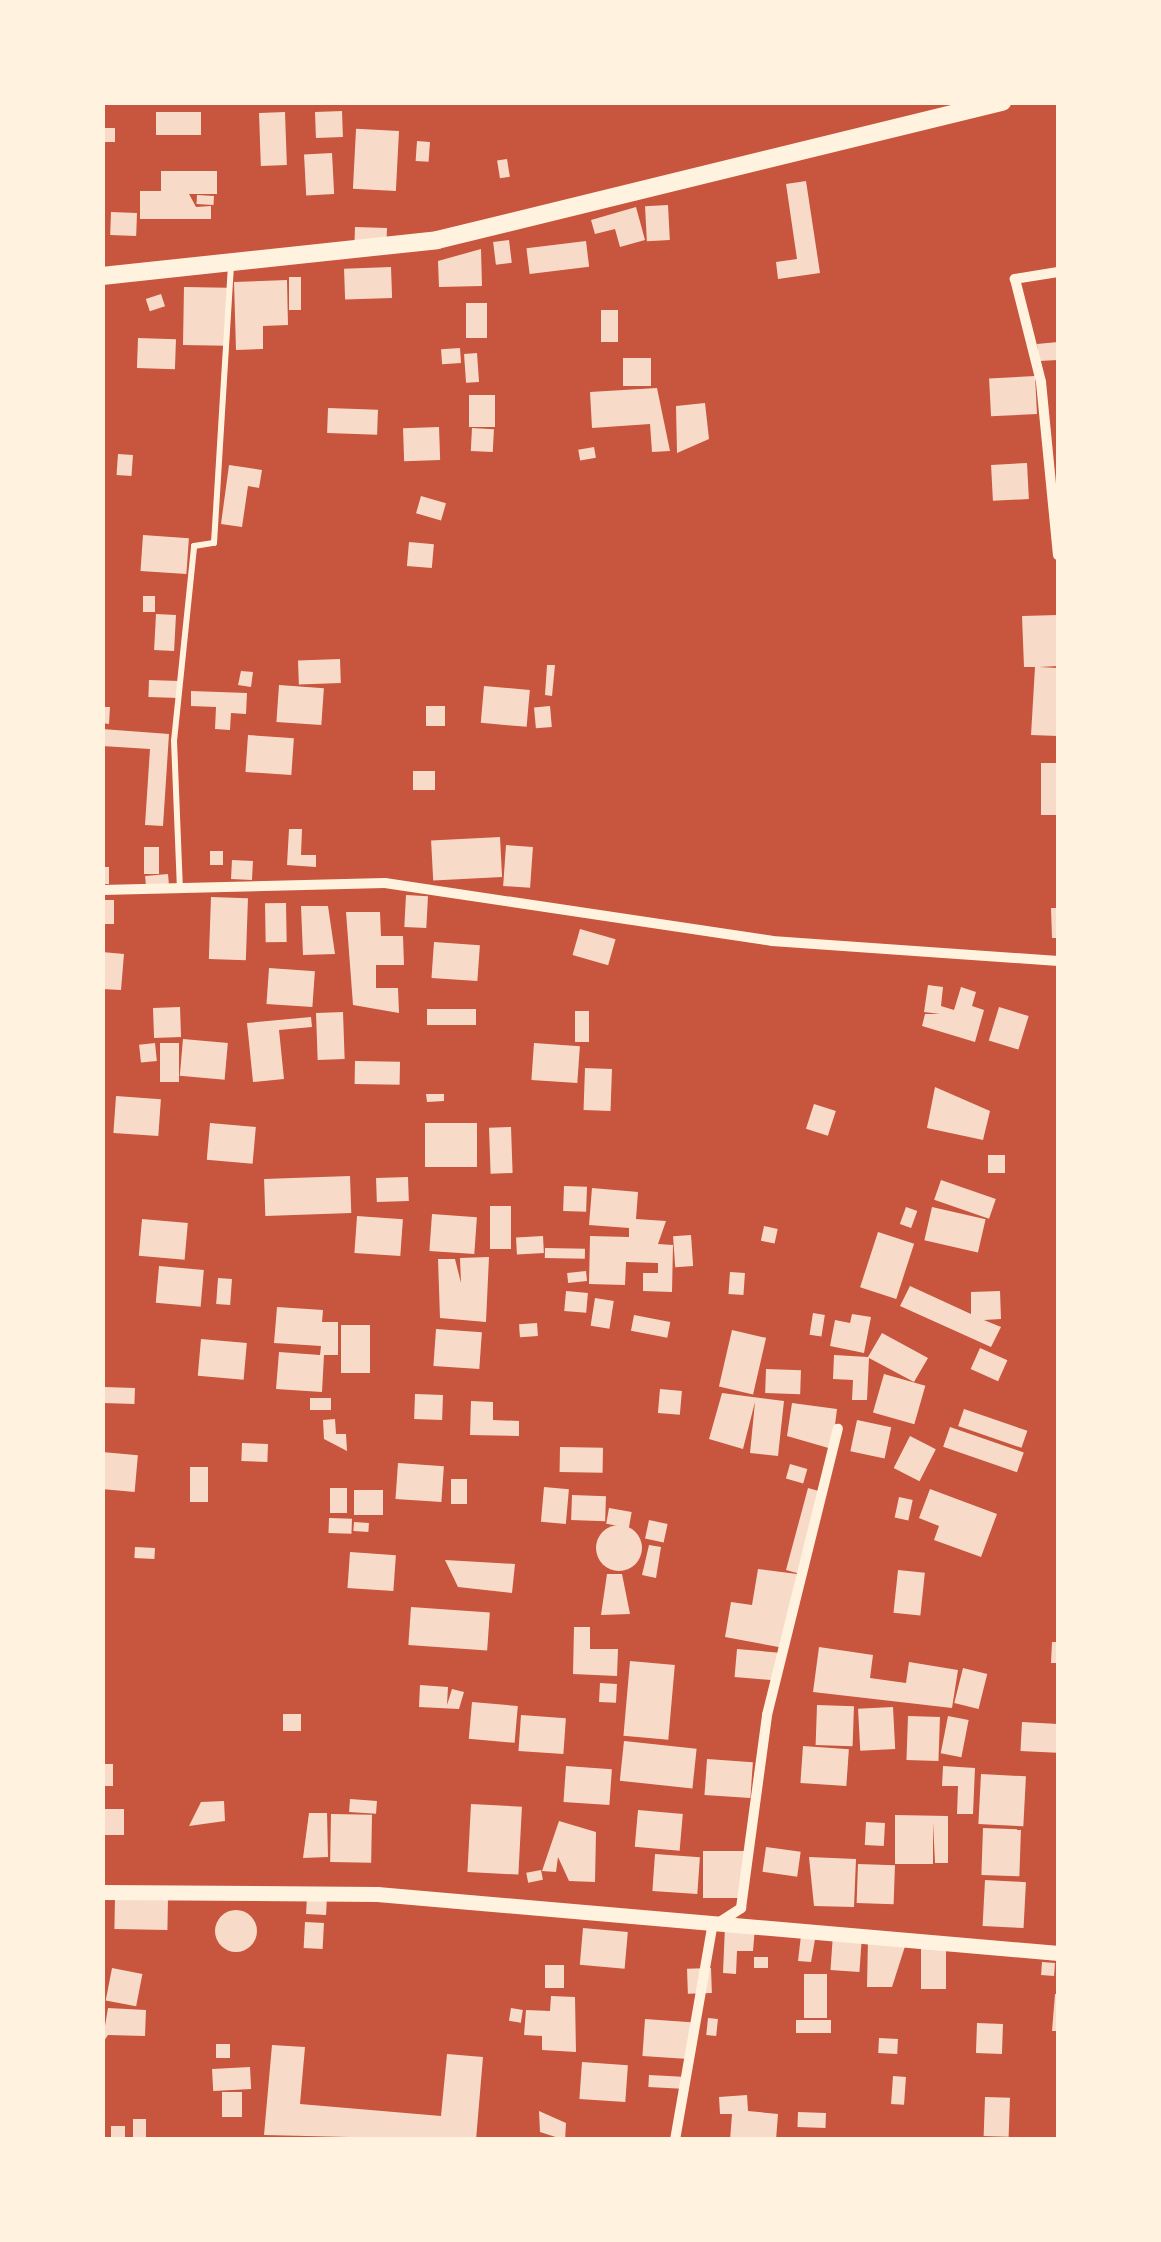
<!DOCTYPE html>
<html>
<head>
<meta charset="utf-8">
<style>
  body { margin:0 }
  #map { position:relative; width:1161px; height:2242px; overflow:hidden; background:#c8553d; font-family:Commissioner,sans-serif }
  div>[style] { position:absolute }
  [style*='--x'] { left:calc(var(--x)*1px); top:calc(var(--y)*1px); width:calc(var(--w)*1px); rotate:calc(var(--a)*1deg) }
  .building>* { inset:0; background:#f7dbc8; transform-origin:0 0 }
  .round { border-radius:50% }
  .service>* { height:6px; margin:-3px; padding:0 3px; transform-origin:3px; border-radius:3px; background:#fff3e0 }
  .minor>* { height:10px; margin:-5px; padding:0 5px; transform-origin:5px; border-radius:5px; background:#fff3e0 }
  .tertiary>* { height:15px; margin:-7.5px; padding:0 7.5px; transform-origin:7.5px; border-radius:7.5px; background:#fff3e0 }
  .secondary>* { height:18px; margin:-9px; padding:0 9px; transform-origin:9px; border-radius:9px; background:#fff3e0 }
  span { translate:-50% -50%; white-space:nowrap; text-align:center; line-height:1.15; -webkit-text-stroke:8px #fff3e0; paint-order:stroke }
  .frame { position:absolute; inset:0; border:105px solid #fff3e0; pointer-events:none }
</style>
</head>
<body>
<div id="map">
  <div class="building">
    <div style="left:342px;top:111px;width:26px;height:27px;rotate:88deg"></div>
    <div style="left:156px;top:112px;width:45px;height:23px"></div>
    <div style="left:285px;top:112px;width:53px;height:26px;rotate:88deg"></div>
    <div style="left:102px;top:128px;width:13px;height:14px"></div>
    <div style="left:399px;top:131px;width:60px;height:43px;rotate:93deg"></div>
    <div style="left:417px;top:141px;width:13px;height:20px;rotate:4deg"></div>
    <div style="left:332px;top:153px;width:41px;height:28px;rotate:87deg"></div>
    <div style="left:507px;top:159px;width:18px;height:10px;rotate:81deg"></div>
    <div style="clip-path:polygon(161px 171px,217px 171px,217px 194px,189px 194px,196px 207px,211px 206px,211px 219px,140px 219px,140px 191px,161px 191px)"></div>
    <div style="clip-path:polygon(806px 181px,820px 273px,778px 279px,776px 262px,797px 259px,786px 184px)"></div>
    <div style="left:197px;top:195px;width:17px;height:9px;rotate:3deg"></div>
    <div style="left:668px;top:205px;width:35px;height:23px;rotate:87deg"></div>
    <div style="clip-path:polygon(636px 207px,645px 240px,620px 247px,615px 229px,595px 234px,591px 220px)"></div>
    <div style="left:111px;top:212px;width:26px;height:23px;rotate:2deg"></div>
    <div style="left:355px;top:227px;width:32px;height:13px;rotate:2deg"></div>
    <div style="left:509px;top:240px;width:23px;height:16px;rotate:83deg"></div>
    <div style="left:586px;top:241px;width:26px;height:60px;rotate:83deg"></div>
    <div style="clip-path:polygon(481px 249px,482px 286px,439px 287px,438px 261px)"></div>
    <div style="left:391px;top:267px;width:31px;height:47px;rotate:88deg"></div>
    <div style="left:301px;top:277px;width:33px;height:12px;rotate:90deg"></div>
    <div style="clip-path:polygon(287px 280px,288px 325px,263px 326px,263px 349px,236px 350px,234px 282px)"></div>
    <div style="left:184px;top:287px;width:43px;height:58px;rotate:1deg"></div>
    <div style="left:161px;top:294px;width:13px;height:16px;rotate:72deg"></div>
    <div style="left:466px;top:303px;width:21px;height:35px"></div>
    <div style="left:601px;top:310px;width:17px;height:32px"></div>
    <div style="left:138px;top:338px;width:38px;height:30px;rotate:2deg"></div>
    <div style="clip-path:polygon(1058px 342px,1058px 360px,1039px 361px,1037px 344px)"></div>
    <div style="left:460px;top:348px;width:15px;height:19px;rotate:86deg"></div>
    <div style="left:477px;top:353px;width:29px;height:13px;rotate:86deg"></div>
    <div style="left:651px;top:358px;width:28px;height:28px;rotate:90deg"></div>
    <div style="left:1035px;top:376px;width:38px;height:46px;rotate:87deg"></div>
    <div style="clip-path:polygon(657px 388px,670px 451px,652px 452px,650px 424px,592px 428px,590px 392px)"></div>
    <div style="left:469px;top:395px;width:26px;height:32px"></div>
    <div style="clip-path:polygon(705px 403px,709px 439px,677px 453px,676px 406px)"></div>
    <div style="left:328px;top:408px;width:50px;height:25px;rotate:2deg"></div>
    <div style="left:439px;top:427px;width:33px;height:36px;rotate:88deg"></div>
    <div style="left:472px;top:428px;width:22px;height:23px;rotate:3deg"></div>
    <div style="left:594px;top:447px;width:11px;height:16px;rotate:80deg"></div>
    <div style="left:118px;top:454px;width:15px;height:21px;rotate:4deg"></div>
    <div style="left:1027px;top:463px;width:36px;height:36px;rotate:87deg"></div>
    <div style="clip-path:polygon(229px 465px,262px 470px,259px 488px,248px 486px,242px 527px,221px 524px)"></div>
    <div style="left:421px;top:496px;width:26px;height:18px;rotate:16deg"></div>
    <div style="left:143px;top:535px;width:46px;height:36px;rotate:4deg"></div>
    <div style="left:409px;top:542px;width:25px;height:24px;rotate:5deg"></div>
    <div style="left:143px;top:596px;width:12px;height:16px"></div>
    <div style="left:156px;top:614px;width:20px;height:36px;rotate:3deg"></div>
    <div style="clip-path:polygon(1058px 615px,1058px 666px,1039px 667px,1058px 668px,1058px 736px,1031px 735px,1035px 667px,1024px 667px,1022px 616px)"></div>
    <div style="left:340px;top:659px;width:24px;height:42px;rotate:88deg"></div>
    <div style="clip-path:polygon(547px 665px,555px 665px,552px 696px,545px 695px)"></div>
    <div style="clip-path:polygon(241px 671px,253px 672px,251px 687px,238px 685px)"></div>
    <div style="left:149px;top:680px;width:30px;height:17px;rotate:2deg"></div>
    <div style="left:279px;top:685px;width:45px;height:37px;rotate:4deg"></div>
    <div style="left:484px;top:686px;width:46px;height:37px;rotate:5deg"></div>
    <div style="clip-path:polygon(191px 691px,247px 693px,246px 714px,231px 713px,230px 730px,215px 729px,216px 707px,191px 706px)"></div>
    <div style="left:445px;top:706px;width:20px;height:19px;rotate:90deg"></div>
    <div style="left:550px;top:706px;width:21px;height:16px;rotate:85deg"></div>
    <div style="clip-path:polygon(102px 707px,110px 707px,109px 724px,102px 723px)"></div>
    <div style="clip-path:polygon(102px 729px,169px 734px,163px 826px,145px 825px,150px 749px,102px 746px)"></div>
    <div style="left:248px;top:735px;width:46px;height:37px;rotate:4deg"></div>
    <div style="left:1041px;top:763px;width:15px;height:52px"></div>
    <div style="left:413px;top:771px;width:22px;height:19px"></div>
    <div style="clip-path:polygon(289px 829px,302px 829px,301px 855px,316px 855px,316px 867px,287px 865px)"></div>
    <div style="left:500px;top:837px;width:40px;height:69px;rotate:87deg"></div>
    <div style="left:506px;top:845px;width:27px;height:41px;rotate:4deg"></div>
    <div style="left:144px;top:847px;width:15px;height:27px"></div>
    <div style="left:210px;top:851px;width:13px;height:14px"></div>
    <div style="left:232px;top:860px;width:21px;height:19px;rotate:3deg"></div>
    <div style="left:102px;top:867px;width:7px;height:17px"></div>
    <div style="left:168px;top:874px;width:11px;height:23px;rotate:85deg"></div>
    <div style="left:406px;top:895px;width:22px;height:32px;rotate:3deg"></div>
    <div style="left:211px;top:897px;width:37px;height:62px;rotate:2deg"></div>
    <div style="left:102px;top:900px;width:12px;height:24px"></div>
    <div style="left:286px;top:903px;width:39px;height:21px;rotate:89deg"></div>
    <div style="clip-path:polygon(301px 906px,328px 906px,335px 954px,303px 955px)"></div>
    <div style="clip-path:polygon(1051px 908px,1058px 908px,1058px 938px,1052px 938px)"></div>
    <div style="clip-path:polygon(346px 912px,380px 912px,381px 936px,403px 936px,404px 965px,376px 965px,376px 988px,398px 988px,399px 1013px,353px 1005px)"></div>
    <div style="left:580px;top:929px;width:37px;height:27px;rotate:16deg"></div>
    <div style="left:434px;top:942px;width:46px;height:36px;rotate:4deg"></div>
    <div style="clip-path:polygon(102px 952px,124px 954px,121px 990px,102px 989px)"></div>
    <div style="left:269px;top:968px;width:46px;height:36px;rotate:4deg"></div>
    <div style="clip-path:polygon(928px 985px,943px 987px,941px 1006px,954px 1010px,961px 987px,976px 992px,972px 1006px,984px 1010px,975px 1042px,922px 1026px,925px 1014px,940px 1014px,924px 1012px)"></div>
    <div style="left:180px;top:1007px;width:30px;height:27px;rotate:88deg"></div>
    <div style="left:999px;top:1007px;width:31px;height:35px;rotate:17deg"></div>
    <div style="left:427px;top:1009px;width:49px;height:16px"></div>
    <div style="left:575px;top:1011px;width:14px;height:31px"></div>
    <div style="left:343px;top:1012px;width:47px;height:27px;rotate:88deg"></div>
    <div style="clip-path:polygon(311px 1017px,312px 1027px,279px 1030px,284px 1079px,253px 1082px,247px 1023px)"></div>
    <div style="left:183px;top:1039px;width:45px;height:37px;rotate:5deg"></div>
    <div style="left:155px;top:1043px;width:18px;height:16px;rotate:84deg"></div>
    <div style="left:160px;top:1043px;width:19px;height:39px"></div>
    <div style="left:534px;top:1043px;width:46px;height:37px;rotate:4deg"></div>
    <div style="left:355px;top:1061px;width:45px;height:23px;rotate:1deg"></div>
    <div style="left:585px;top:1068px;width:27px;height:42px;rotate:2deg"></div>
    <div style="clip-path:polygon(935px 1087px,990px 1111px,983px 1140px,927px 1128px)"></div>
    <div style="clip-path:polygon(426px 1094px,444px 1094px,444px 1101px,427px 1102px)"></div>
    <div style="left:116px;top:1096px;width:45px;height:37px;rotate:4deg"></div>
    <div style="left:814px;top:1104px;width:23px;height:26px;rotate:18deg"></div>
    <div style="left:210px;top:1123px;width:46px;height:37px;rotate:5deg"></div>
    <div style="left:425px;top:1123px;width:52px;height:44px"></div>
    <div style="left:511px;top:1127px;width:46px;height:22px;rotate:88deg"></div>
    <div style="left:988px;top:1155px;width:17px;height:18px"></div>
    <div style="left:350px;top:1176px;width:37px;height:86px;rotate:88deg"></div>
    <div style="left:408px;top:1177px;width:24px;height:32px;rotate:88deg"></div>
    <div style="left:941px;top:1180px;width:58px;height:21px;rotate:19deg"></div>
    <div style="left:564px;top:1186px;width:23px;height:25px;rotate:2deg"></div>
    <div style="clip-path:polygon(592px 1188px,638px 1192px,636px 1219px,666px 1221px,658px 1244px,673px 1245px,672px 1292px,643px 1291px,643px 1273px,658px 1273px,658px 1263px,626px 1262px,625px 1285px,589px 1284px,590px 1236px,629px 1237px,629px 1228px,589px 1225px)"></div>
    <div style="left:490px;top:1206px;width:21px;height:43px"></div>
    <div style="left:906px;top:1207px;width:12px;height:18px;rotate:20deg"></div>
    <div style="left:932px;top:1207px;width:55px;height:34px;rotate:13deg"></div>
    <div style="left:432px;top:1214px;width:45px;height:37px;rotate:4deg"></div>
    <div style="left:357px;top:1216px;width:46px;height:37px;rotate:4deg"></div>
    <div style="left:142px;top:1219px;width:46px;height:37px;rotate:5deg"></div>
    <div style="left:764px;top:1226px;width:14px;height:15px;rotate:12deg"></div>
    <div style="left:878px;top:1232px;width:38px;height:58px;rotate:18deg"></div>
    <div style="left:691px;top:1235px;width:31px;height:18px;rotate:86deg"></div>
    <div style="left:543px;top:1236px;width:17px;height:27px;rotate:87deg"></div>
    <div style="left:545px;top:1248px;width:40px;height:10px;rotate:1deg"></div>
    <div style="clip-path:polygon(489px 1257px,486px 1322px,440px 1318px,438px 1259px,455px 1259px,461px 1283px,460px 1258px)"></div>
    <div style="left:159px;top:1266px;width:45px;height:37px;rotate:5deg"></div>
    <div style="left:586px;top:1271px;width:10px;height:19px;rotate:84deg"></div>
    <div style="left:730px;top:1272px;width:15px;height:22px;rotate:4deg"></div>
    <div style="left:218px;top:1278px;width:14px;height:26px;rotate:4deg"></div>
    <div style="clip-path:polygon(910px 1286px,971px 1314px,971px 1292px,1000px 1291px,1001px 1319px,984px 1320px,1001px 1327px,991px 1347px,900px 1306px)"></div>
    <div style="left:566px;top:1291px;width:22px;height:20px;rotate:5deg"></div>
    <div style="left:595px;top:1298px;width:19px;height:28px;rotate:9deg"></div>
    <div style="clip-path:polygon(277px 1307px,323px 1310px,322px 1322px,338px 1322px,338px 1355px,324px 1355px,322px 1392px,276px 1389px,279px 1352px,320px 1355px,321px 1346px,274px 1343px)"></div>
    <div style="left:813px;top:1313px;width:12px;height:22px;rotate:9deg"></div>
    <div style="clip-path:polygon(852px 1314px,871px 1317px,864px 1353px,830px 1346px,835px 1320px,850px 1323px)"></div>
    <div style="left:634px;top:1315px;width:37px;height:16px;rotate:11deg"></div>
    <div style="left:537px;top:1323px;width:13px;height:18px;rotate:86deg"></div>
    <div style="left:341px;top:1325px;width:29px;height:48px"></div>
    <div style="left:436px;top:1329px;width:46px;height:37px;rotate:4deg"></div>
    <div style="left:732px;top:1330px;width:35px;height:58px;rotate:13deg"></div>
    <div style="clip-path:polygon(882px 1333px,928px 1358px,914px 1382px,869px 1358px,867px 1400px,852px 1400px,853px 1380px,833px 1379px,834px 1355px,868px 1357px)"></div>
    <div style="left:201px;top:1339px;width:46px;height:37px;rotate:5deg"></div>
    <div style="left:980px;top:1348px;width:30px;height:23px;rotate:24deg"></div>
    <div style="left:766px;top:1369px;width:35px;height:24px;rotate:2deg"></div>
    <div style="left:884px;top:1374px;width:43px;height:40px;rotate:16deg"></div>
    <div style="left:104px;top:1387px;width:31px;height:16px;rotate:2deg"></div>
    <div style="left:660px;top:1389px;width:22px;height:24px;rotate:5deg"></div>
    <div style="clip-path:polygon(722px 1393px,784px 1401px,778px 1456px,750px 1453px,755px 1402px,743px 1449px,709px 1439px)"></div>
    <div style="left:415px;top:1394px;width:28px;height:25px;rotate:2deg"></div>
    <div style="left:310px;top:1398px;width:21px;height:12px"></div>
    <div style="clip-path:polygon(471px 1401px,493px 1402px,493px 1420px,519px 1421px,519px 1436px,470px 1435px)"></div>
    <div style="clip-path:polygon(792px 1403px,837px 1409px,832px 1449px,787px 1436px)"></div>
    <div style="left:964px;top:1409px;width:67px;height:18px;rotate:19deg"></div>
    <div style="clip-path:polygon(335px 1419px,336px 1434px,346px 1434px,347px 1451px,324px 1439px,323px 1420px)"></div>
    <div style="left:857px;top:1420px;width:35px;height:32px;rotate:12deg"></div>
    <div style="left:950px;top:1427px;width:78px;height:21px;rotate:19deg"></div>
    <div style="left:910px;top:1436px;width:29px;height:36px;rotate:27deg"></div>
    <div style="left:242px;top:1443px;width:26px;height:18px;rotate:2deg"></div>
    <div style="left:560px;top:1447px;width:43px;height:25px;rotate:1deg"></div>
    <div style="left:102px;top:1452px;width:36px;height:37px;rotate:5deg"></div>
    <div style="left:398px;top:1463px;width:46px;height:36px;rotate:4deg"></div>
    <div style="left:790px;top:1464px;width:18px;height:15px;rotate:16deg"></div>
    <div style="left:190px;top:1467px;width:18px;height:35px"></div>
    <div style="left:451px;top:1479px;width:16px;height:25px"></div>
    <div style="left:544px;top:1487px;width:25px;height:35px;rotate:5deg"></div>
    <div style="left:330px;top:1488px;width:17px;height:25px"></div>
    <div style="left:808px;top:1488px;width:16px;height:85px;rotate:15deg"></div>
    <div style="clip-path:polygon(930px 1489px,997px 1514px,981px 1557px,934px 1540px,939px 1526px,919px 1518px)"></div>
    <div style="left:354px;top:1490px;width:29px;height:25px"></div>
    <div style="left:572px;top:1495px;width:34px;height:25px;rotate:2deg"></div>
    <div style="left:899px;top:1497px;width:14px;height:21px;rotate:12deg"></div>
    <div style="left:609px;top:1508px;width:23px;height:16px;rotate:10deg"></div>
    <div style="left:329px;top:1518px;width:23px;height:15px;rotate:2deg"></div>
    <div style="left:649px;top:1520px;width:19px;height:19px;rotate:12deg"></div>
    <div style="left:354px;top:1522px;width:15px;height:9px;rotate:4deg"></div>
    <div class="round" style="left:596px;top:1525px;width:46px;height:46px"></div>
    <div style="clip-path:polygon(649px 1545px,661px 1547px,656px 1578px,642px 1575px)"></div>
    <div style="left:135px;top:1547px;width:20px;height:11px;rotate:3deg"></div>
    <div style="left:350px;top:1552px;width:46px;height:36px;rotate:4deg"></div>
    <div style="clip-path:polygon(445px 1560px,515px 1564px,512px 1593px,458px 1587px)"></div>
    <div style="clip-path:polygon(758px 1569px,797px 1574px,784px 1648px,725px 1637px,731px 1602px,752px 1605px)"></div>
    <div style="left:898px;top:1570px;width:27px;height:43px;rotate:6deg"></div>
    <div style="clip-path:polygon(607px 1574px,622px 1574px,630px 1614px,601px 1615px)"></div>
    <div style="left:411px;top:1607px;width:79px;height:38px;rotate:4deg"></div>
    <div style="clip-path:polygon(574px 1627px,590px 1627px,590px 1649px,618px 1649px,617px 1676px,573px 1674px)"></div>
    <div style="clip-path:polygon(1052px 1642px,1058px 1642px,1058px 1663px,1051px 1663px)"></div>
    <div style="clip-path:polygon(819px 1647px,873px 1655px,870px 1678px,906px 1683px,909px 1662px,958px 1670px,952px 1708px,813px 1692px)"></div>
    <div style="left:737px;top:1649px;width:42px;height:28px;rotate:5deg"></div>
    <div style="left:630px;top:1661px;width:45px;height:75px;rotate:5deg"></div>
    <div style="left:963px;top:1668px;width:25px;height:36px;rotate:14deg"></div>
    <div style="left:600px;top:1683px;width:17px;height:19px;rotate:3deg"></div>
    <div style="clip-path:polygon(420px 1685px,448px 1687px,447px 1705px,452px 1689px,464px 1692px,459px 1709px,419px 1707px)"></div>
    <div style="left:472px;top:1702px;width:46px;height:37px;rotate:5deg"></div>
    <div style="left:817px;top:1705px;width:37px;height:40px;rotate:2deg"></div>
    <div style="left:893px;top:1707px;width:42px;height:35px;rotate:87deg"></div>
    <div style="left:283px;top:1714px;width:18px;height:17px"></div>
    <div style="left:521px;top:1715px;width:45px;height:36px;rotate:4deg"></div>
    <div style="left:908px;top:1716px;width:32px;height:44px;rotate:2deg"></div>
    <div style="left:948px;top:1716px;width:21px;height:38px;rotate:11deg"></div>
    <div style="left:1022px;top:1722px;width:36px;height:29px;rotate:3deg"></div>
    <div style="left:624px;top:1741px;width:73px;height:40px;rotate:6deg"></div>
    <div style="left:803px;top:1746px;width:46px;height:37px;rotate:4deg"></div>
    <div style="left:707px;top:1759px;width:46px;height:36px;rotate:4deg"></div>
    <div style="left:102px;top:1764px;width:11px;height:22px"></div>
    <div style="left:566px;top:1766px;width:46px;height:36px;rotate:4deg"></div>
    <div style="clip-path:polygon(943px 1766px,975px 1768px,973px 1814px,957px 1814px,958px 1786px,942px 1786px)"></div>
    <div style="left:981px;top:1774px;width:45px;height:50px;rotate:3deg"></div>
    <div style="left:350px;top:1799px;width:27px;height:13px;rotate:4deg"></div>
    <div style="clip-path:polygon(224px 1801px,225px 1821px,189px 1826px,201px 1802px)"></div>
    <div style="left:471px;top:1804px;width:51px;height:68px;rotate:3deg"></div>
    <div style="left:124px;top:1809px;width:26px;height:21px;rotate:90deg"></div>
    <div style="left:638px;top:1810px;width:45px;height:37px;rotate:5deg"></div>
    <div style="clip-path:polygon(309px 1813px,327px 1813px,328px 1857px,303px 1858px)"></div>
    <div style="left:331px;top:1814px;width:41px;height:48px;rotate:1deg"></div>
    <div style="clip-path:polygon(895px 1815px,948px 1816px,948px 1863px,935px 1863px,933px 1822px,933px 1864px,895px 1864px)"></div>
    <div style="clip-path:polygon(559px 1821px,596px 1832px,595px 1882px,569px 1881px,558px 1857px,556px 1872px,542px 1871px)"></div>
    <div style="left:866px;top:1822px;width:19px;height:23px;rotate:3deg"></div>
    <div style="left:983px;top:1828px;width:38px;height:47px;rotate:2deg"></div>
    <div style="left:766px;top:1847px;width:35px;height:25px;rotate:8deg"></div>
    <div style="left:703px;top:1851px;width:41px;height:47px"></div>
    <div style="left:655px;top:1854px;width:45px;height:37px;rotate:4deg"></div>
    <div style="clip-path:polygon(809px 1857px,856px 1859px,854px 1907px,814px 1906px)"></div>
    <div style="left:858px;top:1864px;width:37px;height:39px;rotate:2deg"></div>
    <div style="left:541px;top:1870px;width:10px;height:15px;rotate:79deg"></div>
    <div style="left:985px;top:1880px;width:41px;height:46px;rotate:3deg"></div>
    <div style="left:115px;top:1896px;width:53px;height:33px;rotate:1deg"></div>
    <div style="left:307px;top:1896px;width:20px;height:18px;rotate:3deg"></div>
    <div class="round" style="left:215px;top:1910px;width:42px;height:42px"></div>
    <div style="left:305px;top:1922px;width:19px;height:26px;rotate:3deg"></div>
    <div style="clip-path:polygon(725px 1926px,755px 1927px,753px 1951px,737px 1951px,736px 1974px,723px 1973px)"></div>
    <div style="clip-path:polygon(802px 1927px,817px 1928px,811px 1962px,798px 1961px)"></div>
    <div style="left:583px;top:1928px;width:45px;height:37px;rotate:5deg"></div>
    <div style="left:833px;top:1934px;width:29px;height:36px;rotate:4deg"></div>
    <div style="clip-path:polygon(868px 1939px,907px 1940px,892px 1987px,867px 1987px)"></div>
    <div style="left:921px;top:1947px;width:25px;height:42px"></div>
    <div style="left:754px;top:1957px;width:14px;height:11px"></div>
    <div style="left:1042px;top:1962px;width:13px;height:13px;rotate:4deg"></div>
    <div style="left:545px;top:1965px;width:19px;height:23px"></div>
    <div style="left:112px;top:1968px;width:31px;height:33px;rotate:11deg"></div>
    <div style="left:711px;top:1968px;width:25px;height:24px;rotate:88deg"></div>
    <div style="left:804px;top:1974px;width:23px;height:44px"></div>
    <div style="clip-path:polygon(1055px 1994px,1058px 1994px,1058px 2031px,1052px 2031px)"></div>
    <div style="clip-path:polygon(551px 1996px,575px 1997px,576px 2052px,542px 2050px,542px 2036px,524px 2035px,526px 2010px,550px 2011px)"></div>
    <div style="clip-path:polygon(108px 2008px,146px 2010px,145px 2036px,108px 2035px,102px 2044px)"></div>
    <div style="left:511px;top:2008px;width:12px;height:13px;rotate:9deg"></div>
    <div style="left:708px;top:2018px;width:10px;height:17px;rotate:6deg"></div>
    <div style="left:645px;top:2019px;width:46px;height:37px;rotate:4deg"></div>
    <div style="left:796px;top:2020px;width:35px;height:13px"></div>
    <div style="left:977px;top:2023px;width:26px;height:30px;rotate:2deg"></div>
    <div style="left:879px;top:2038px;width:19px;height:15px;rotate:3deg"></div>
    <div style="left:216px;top:2044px;width:14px;height:14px"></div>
    <div style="clip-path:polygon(272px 2045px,305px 2047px,300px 2104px,441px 2116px,447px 2054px,483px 2057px,476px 2140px,264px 2135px)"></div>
    <div style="left:582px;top:2062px;width:46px;height:37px;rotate:4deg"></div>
    <div style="left:250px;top:2067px;width:22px;height:38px;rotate:87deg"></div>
    <div style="left:649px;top:2075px;width:33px;height:12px;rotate:3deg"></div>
    <div style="left:893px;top:2076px;width:13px;height:28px;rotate:4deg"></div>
    <div style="left:222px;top:2092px;width:20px;height:25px"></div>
    <div style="clip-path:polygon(747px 2095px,748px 2111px,778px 2114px,776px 2140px,730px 2140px,732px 2114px,720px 2114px,719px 2097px)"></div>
    <div style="left:985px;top:2097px;width:25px;height:39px;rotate:2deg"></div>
    <div style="clip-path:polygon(539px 2111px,566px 2123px,565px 2140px,540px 2132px)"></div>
    <div style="left:798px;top:2112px;width:28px;height:15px;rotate:2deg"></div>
    <div style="left:133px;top:2119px;width:13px;height:21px"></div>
    <div style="left:111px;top:2126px;width:14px;height:14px"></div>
  </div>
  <div class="service">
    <div style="--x:180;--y:890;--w:149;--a:-92.3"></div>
    <div style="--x:174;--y:741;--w:196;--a:-84.1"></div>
    <div style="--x:194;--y:546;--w:20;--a:-9"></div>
    <div style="--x:214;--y:543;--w:277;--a:-86.5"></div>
  </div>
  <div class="minor">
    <div style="--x:1058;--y:272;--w:44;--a:170.8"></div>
    <div style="--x:1015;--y:279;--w:106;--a:75.8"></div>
    <div style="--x:1041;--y:382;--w:174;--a:84.4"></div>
    <div style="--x:102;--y:890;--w:283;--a:-1.4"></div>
    <div style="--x:385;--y:883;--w:391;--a:8.5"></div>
    <div style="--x:772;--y:941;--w:287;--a:4"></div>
    <div style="--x:675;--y:2140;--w:216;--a:-80.1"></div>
    <div style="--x:712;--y:1927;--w:35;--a:-33"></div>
    <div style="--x:741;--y:1908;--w:195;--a:-82.3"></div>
    <div style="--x:767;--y:1715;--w:295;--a:-76.1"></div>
  </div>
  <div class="tertiary">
    <div style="--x:102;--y:1892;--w:275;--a:0.4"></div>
    <div style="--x:377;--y:1894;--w:684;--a:4.95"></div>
  </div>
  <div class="secondary">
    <div style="--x:102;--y:276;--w:337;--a:-6.1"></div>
    <div style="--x:437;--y:240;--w:582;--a:-13.73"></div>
  </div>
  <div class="frame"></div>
</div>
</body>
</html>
